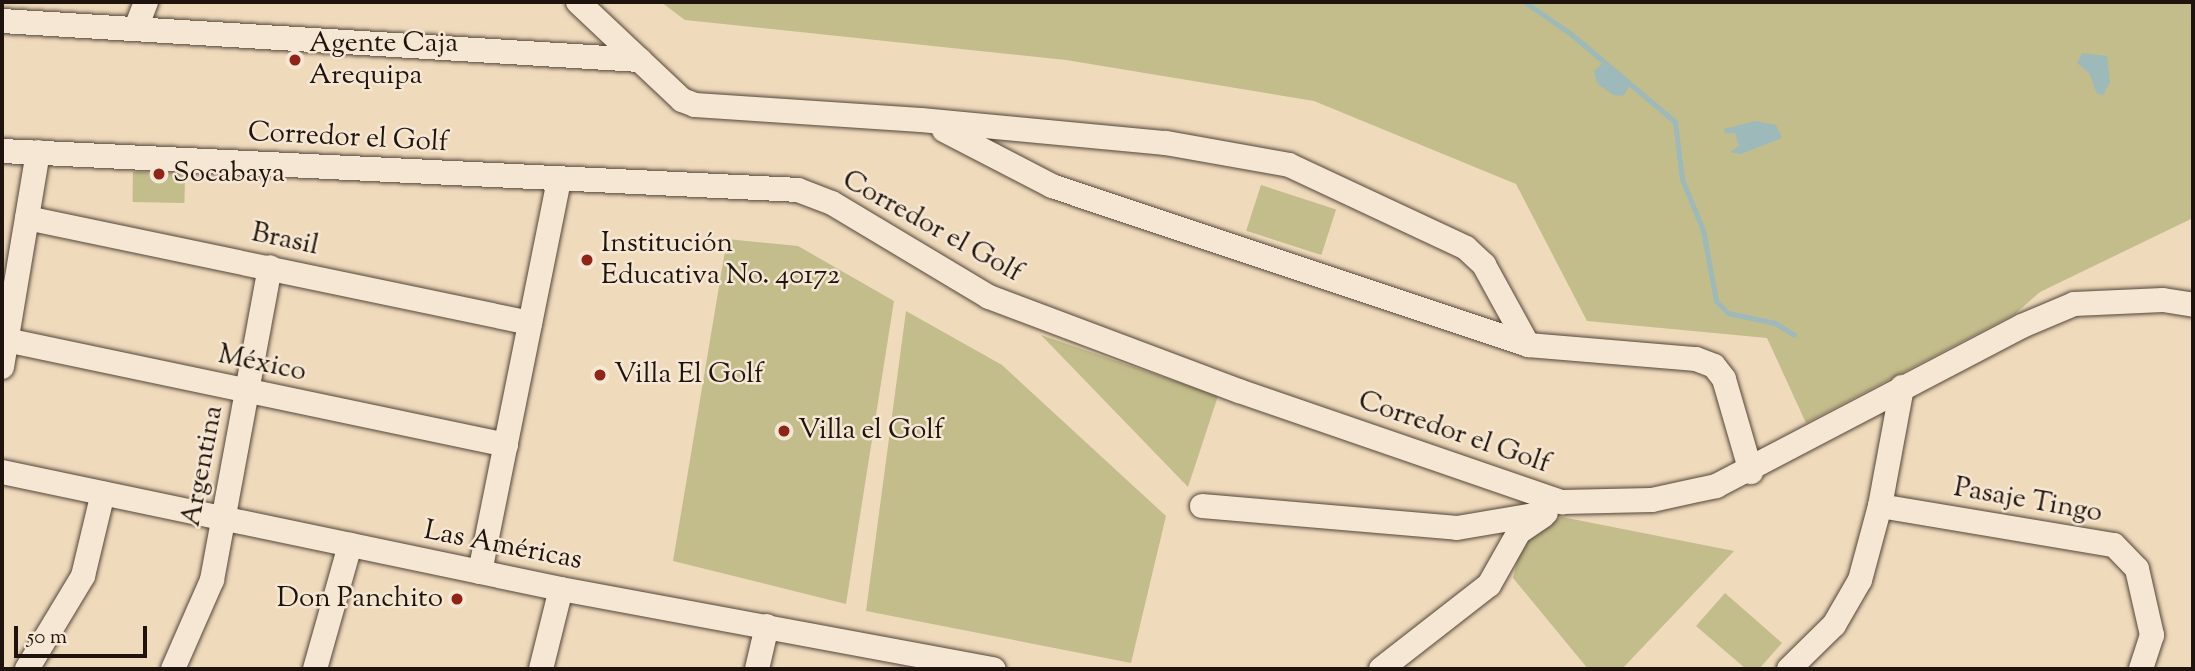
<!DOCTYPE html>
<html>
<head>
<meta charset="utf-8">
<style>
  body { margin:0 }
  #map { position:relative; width:2195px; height:671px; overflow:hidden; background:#f0dabc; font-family:"Sorts Mill Goudy",serif }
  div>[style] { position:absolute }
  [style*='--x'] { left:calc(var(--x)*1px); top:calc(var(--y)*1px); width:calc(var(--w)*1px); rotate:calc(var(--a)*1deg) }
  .green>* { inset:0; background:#c2bd8b; transform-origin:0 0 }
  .water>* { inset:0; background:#9db9b9 }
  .stream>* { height:5px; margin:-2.5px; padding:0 2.5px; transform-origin:2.5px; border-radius:2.5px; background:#9db9b9 }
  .roads { filter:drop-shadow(0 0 2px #534639) drop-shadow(0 0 2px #534639) }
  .minor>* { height:24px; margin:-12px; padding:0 12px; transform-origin:12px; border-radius:12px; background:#f5e7d3 }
  .dots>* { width:19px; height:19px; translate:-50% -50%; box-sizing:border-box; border:4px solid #f5e7d3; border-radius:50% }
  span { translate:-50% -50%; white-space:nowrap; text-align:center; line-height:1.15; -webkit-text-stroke:5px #f5e7d3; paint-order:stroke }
  .poi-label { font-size:28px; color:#1f140d }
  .left { translate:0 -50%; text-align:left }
  .right { translate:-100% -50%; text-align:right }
  .street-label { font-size:28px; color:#1f140d }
  .frame { position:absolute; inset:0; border:4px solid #1f140d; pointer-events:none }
  .scale { position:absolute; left:14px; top:626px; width:133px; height:32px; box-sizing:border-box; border:4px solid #1f140d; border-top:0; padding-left:9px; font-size:21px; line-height:24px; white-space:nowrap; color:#1f140d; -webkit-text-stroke:5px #f5e7d3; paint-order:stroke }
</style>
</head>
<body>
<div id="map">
  <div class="green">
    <div style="clip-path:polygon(661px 2px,2193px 2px,2193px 218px,2040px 292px,2015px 314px,1806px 423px,1767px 338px,1587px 321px,1516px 184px,1314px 101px,1066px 60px,685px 20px)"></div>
    <div style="left:133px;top:172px;width:52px;height:30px;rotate:1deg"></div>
    <div style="left:1261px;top:185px;width:79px;height:48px;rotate:18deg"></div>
    <div style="clip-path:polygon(727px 239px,798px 246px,894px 301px,846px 604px,673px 561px)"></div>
    <div style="clip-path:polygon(906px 311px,1002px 365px,1166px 516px,1131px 663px,866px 611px)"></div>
    <div style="clip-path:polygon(1041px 335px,1218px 396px,1188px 487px)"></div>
    <div style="clip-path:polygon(1562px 517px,1734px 551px,1622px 669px,1588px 669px,1513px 578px,1521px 545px,1536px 529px)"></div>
    <div style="clip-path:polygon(1725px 593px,1782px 643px,1759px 669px,1746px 669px,1696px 626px)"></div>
  </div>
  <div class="water">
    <div style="clip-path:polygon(2082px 53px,2107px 56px,2110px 82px,2103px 95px,2097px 94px,2089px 73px,2077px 63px)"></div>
    <div style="clip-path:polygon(1604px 62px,1631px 84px,1623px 96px,1613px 95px,1597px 83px,1594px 71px)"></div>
    <div style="clip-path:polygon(1755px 121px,1776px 125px,1782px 138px,1741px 154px,1730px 152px,1739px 146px,1735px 133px,1725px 134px,1724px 129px)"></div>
  </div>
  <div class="stream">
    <div style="--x:1525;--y:2;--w:56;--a:34.8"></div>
    <div style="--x:1571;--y:34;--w:136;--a:40.2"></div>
    <div style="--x:1675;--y:122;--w:57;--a:83"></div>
    <div style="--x:1682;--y:179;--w:55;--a:67.6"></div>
    <div style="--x:1703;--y:230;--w:72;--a:79.6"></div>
    <div style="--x:1716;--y:301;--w:17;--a:45"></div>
    <div style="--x:1728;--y:313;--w:48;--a:12"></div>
    <div style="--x:1775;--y:323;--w:22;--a:32"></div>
  </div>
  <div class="roads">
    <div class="minor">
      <div style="--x:578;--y:2;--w:143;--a:43.3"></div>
      <div style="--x:682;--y:100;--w:14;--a:21"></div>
      <div style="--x:695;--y:105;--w:226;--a:3.8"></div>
      <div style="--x:921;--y:120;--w:246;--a:5.4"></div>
      <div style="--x:1166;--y:143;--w:125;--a:10.1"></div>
      <div style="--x:1289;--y:165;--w:195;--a:25.1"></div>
      <div style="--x:1466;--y:248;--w:25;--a:43"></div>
      <div style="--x:1484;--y:265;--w:91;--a:61.2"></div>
      <div style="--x:2;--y:21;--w:639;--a:3.5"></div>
      <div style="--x:136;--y:28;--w:28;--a:-69"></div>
      <div style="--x:944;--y:130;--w:122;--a:27.4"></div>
      <div style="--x:1052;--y:186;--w:502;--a:18.47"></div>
      <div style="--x:1528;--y:345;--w:169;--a:4.8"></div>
      <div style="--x:1696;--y:359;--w:19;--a:21"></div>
      <div style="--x:1714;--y:366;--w:16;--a:52"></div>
      <div style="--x:1724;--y:379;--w:97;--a:73.8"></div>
      <div style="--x:2;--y:151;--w:797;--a:2.8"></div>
      <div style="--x:798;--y:190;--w:36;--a:21"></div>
      <div style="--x:832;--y:203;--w:183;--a:30.9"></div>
      <div style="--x:989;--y:297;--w:267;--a:20.6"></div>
      <div style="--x:1239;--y:391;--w:342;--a:19"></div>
      <div style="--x:1562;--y:502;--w:90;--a:-1.3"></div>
      <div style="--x:1652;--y:500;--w:66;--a:-12.3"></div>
      <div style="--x:1716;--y:486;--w:345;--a:-27.6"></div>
      <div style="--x:2022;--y:326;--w:56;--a:-22.9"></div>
      <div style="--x:2074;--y:304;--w:89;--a:-2.6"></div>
      <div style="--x:2163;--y:300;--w:30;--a:9"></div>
      <div style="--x:27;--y:218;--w:514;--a:11.79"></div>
      <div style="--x:6;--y:340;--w:511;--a:11.86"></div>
      <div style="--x:2;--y:367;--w:218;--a:-80.5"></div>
      <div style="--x:2;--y:472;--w:571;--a:11.82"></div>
      <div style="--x:561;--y:589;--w:440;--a:10.5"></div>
      <div style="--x:1202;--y:506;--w:256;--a:4.9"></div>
      <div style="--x:1457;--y:528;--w:90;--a:-9.6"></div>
      <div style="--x:1880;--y:506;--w:237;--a:9.5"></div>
      <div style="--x:2114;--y:545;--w:33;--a:46"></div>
      <div style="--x:2137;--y:569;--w:68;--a:77.2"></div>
      <div style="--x:2152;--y:635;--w:36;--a:108"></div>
      <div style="--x:480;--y:572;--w:401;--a:-78.6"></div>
      <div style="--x:27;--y:669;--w:109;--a:-58.9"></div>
      <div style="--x:83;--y:576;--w:85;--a:-76.5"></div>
      <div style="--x:173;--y:669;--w:97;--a:-66.3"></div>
      <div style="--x:212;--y:580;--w:318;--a:-79.5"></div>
      <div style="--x:315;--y:669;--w:129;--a:-74.2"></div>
      <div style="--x:541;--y:669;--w:82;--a:-76"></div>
      <div style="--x:757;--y:669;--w:44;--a:-76.9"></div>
      <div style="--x:1381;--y:669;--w:137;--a:-37.9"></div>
      <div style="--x:1489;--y:585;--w:61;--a:-60.5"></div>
      <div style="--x:1519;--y:532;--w:29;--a:-34"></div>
      <div style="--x:1789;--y:669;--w:63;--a:-44.4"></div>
      <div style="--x:1834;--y:625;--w:52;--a:-60"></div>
      <div style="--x:1860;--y:580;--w:77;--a:-74.9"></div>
      <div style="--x:1880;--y:506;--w:121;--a:-79.5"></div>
    </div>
  </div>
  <div class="dots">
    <div style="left:295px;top:60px;background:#8f2418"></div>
    <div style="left:159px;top:174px;background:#8f2418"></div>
    <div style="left:587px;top:260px;background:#8f2418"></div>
    <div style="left:600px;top:375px;background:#8f2418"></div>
    <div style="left:784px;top:431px;background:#8f2418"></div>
    <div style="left:457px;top:599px;background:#8f2418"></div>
  </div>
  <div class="poi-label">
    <span class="left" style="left:309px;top:60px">Agente Caja<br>Arequipa</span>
    <span class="left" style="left:173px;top:174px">Socabaya</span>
    <span class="left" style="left:601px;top:260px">Institución<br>Educativa No. 40172</span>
    <span class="left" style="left:614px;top:375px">Villa El Golf</span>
    <span class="left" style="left:798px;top:431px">Villa el Golf</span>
    <span class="right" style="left:443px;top:599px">Don Panchito</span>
  </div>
  <div class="street-label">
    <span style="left:348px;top:138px;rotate:3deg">Corredor el Golf</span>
    <span style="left:932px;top:227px;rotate:29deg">Corredor el Golf</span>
    <span style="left:285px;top:240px;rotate:12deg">Brasil</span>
    <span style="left:262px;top:364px;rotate:12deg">México</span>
    <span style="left:1454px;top:433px;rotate:19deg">Corredor el Golf</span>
    <span style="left:203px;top:466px;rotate:-79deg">Argentina</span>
    <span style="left:2028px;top:501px;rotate:10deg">Pasaje Tingo</span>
    <span style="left:503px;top:546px;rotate:11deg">Las Américas</span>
  </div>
  <div class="frame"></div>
  <div class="scale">50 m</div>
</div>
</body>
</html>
